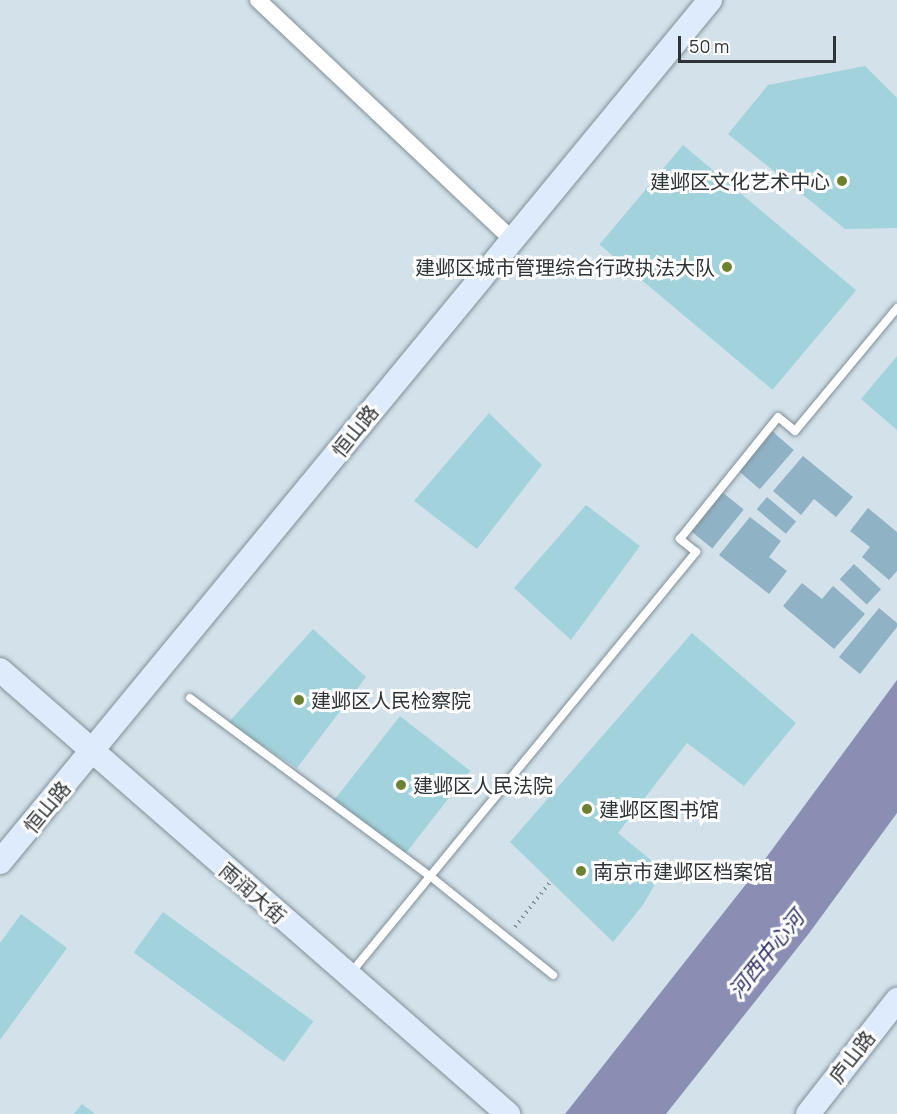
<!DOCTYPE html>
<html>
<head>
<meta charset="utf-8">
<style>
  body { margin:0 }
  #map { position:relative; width:897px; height:1114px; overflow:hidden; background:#d3e2ea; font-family:Manrope,"Noto Sans SC",sans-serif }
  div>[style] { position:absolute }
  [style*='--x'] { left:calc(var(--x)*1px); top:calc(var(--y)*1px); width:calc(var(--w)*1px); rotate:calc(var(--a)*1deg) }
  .green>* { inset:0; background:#90b2c5; transform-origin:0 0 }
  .water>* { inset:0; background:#898eb2 }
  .building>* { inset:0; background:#a2d3dd; transform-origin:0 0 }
  .path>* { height:4px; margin-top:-2px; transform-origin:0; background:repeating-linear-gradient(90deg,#858f95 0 1.5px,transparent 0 6px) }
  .roads { filter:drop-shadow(0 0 2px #818f97) drop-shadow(0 0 2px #818f97) }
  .lane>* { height:8px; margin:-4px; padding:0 4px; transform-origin:4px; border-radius:4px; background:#fff }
  .street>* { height:16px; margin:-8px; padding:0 8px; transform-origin:8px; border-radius:8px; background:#fff }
  .secondary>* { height:24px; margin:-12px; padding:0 12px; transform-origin:12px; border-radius:12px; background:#deebfd }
  .dots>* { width:16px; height:16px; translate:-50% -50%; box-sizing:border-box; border:3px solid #fff; border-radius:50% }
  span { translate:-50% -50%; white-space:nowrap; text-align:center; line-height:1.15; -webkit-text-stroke:6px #fff; paint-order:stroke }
  .poi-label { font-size:20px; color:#2d3336 }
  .right { translate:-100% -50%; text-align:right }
  .left { translate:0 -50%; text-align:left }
  .street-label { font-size:20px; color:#2d3336 }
  .water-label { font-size:21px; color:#2f3261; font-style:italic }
  .scale { position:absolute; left:678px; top:36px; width:158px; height:27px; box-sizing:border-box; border:3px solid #2d3336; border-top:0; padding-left:8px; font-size:18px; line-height:21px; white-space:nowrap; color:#2d3336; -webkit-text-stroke:4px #fff; paint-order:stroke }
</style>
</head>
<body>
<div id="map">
  <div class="green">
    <div style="left:772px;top:431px;width:29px;height:52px;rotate:41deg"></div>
    <div style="clip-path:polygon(803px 456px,853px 497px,836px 517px,814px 499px,801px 515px,773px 491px)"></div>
    <div style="left:722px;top:492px;width:28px;height:50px;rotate:39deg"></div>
    <div style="left:767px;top:497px;width:38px;height:16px;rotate:40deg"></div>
    <div style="clip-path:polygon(868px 508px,897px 532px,897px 571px,889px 580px,862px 557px,870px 547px,850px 531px)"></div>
    <div style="clip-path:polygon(750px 517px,781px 541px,769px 557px,787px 571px,769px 594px,719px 555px)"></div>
    <div style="left:854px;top:564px;width:37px;height:21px;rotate:43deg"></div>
    <div style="clip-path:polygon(802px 583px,822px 599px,833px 586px,865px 614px,834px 649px,783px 606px)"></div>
    <div style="clip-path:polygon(879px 608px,897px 623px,897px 627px,860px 674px,839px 657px)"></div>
  </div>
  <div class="water">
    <div style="clip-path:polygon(897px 680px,897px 813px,810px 932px,666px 1114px,565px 1114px,754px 874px)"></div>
  </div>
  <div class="building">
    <div style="clip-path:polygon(865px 66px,897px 98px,897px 228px,845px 229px,728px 134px,768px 85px)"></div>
    <div style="left:683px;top:145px;width:226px;height:130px;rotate:40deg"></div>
    <div style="clip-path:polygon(897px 356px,897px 430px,861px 399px)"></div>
    <div style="clip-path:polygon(489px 413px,542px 465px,477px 549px,414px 501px)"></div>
    <div style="clip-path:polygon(586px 505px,640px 546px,571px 640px,514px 588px)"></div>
    <div style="clip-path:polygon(313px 629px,366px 677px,297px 768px,228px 723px)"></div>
    <div style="clip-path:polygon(692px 633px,796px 723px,744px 786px,687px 743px,618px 833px,663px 870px,643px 905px,613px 942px,510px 842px)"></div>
    <div style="left:400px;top:716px;width:89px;height:108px;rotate:38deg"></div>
    <div style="left:163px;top:912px;width:186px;height:50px;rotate:36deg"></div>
    <div style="clip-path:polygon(21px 914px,67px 948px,0 1040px,0 943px)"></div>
    <div style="clip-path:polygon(82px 1104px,95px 1114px,74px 1114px)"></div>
  </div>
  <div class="path">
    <div style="--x:515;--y:927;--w:58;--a:-52"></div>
  </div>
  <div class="roads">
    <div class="lane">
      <div style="--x:190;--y:698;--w:299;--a:36.6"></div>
      <div style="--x:430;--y:876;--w:158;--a:38.8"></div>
      <div style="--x:350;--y:974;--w:546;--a:-50.65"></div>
      <div style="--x:696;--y:552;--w:21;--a:-141"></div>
      <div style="--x:680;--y:539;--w:156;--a:-51.2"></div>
      <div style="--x:778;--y:417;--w:22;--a:39"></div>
      <div style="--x:795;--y:431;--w:160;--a:-50.3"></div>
    </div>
    <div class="street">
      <div style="--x:258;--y:0;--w:349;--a:43.3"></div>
    </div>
    <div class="secondary">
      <div style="--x:0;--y:670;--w:675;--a:41.15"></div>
      <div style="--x:0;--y:862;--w:1117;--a:-50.52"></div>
      <div style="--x:808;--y:1114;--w:145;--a:-52"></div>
    </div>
  </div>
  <div class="dots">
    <div style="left:842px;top:181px;background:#6e8131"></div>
    <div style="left:727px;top:267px;background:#6e8131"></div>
    <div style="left:299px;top:700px;background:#6e8131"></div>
    <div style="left:401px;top:785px;background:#6e8131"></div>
    <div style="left:587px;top:809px;background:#6e8131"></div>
    <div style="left:581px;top:871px;background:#6e8131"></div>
  </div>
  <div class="poi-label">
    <span class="right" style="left:830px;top:181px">建邺区文化艺术中心</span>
    <span class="right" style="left:715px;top:267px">建邺区城市管理综合行政执法大队</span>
    <span class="left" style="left:311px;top:700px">建邺区人民检察院</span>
    <span class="left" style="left:413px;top:785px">建邺区人民法院</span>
    <span class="left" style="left:599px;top:809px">建邺区图书馆</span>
    <span class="left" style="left:593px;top:871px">南京市建邺区档案馆</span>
  </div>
  <div class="street-label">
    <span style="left:355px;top:431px;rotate:-51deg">恒山路</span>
    <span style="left:47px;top:807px;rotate:-50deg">恒山路</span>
    <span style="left:253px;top:893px;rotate:41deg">雨润大街</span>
    <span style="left:852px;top:1057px;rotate:-52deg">庐山路</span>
  </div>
  <div class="water-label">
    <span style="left:766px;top:954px;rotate:-51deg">河西中心河</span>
  </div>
  <div class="scale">50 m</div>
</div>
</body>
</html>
